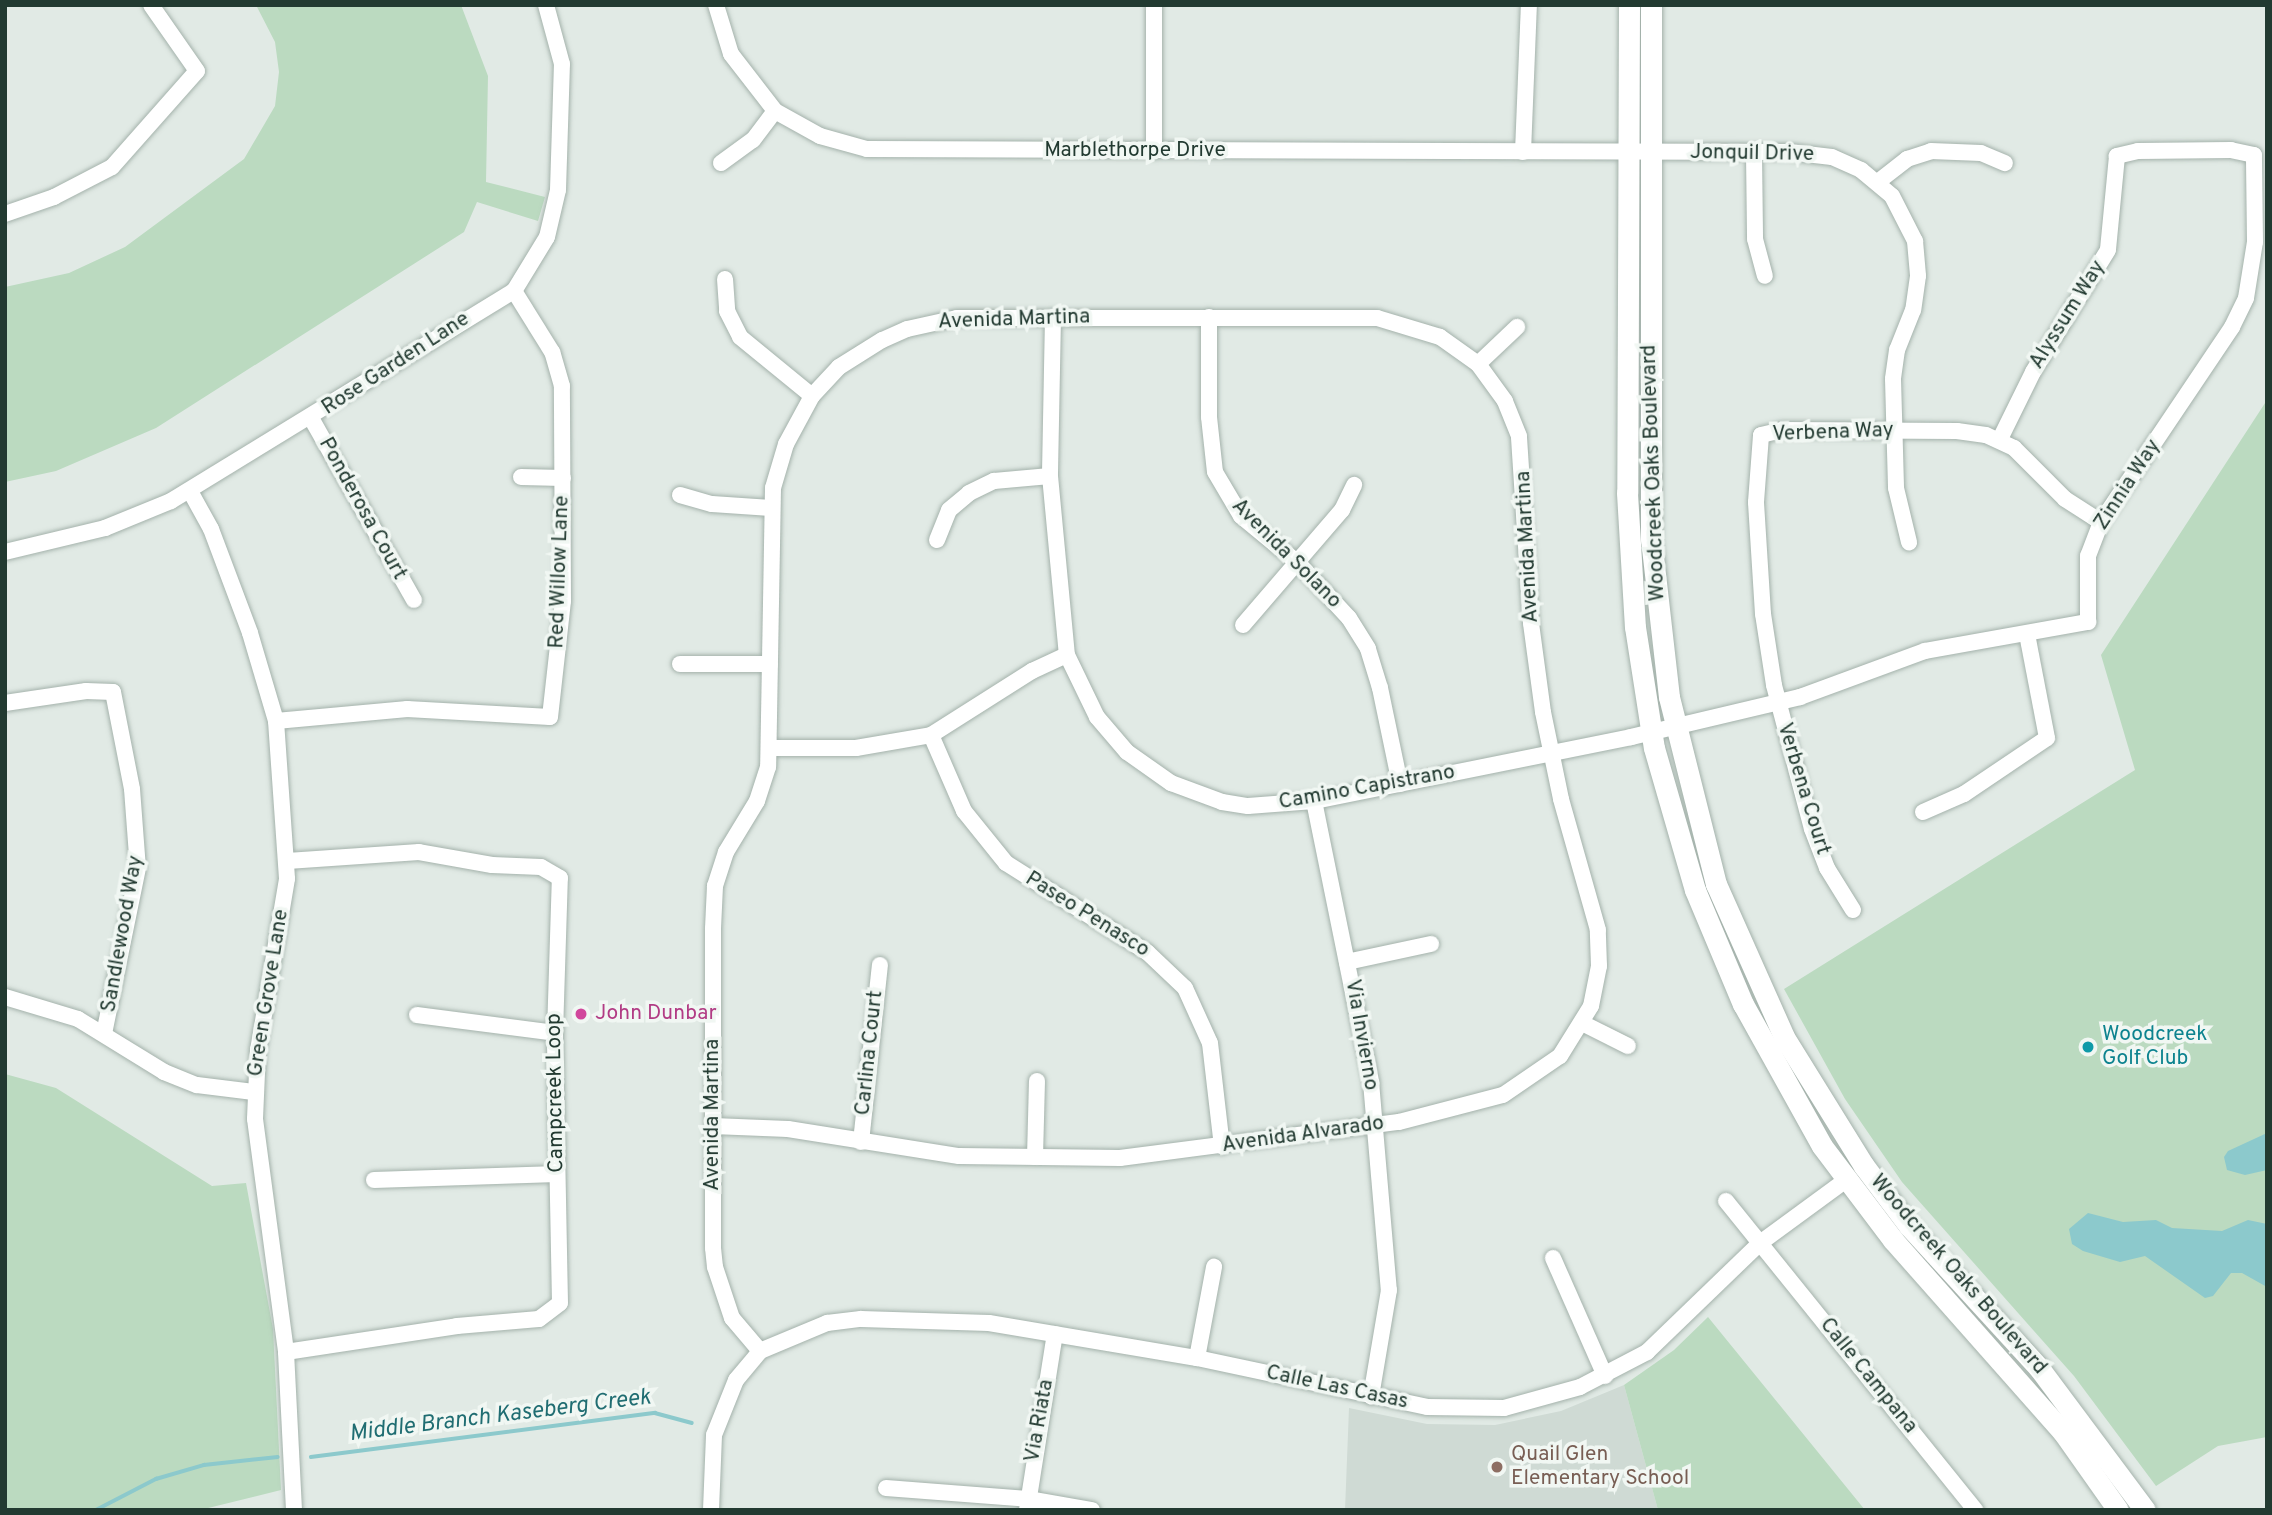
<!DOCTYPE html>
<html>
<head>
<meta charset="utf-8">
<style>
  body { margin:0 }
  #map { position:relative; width:2272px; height:1515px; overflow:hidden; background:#e1eae5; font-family:Overpass,sans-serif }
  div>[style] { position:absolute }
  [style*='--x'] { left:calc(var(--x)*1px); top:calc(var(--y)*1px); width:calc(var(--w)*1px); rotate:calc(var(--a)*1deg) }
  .built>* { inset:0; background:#cfdad4 }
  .green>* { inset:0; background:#bbdac0 }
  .water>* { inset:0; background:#8cc9cc }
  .stream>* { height:3.5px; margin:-1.75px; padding:0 1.75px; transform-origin:1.75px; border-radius:1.75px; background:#8cc9cc }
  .roads { filter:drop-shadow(0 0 2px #a4b2ab) drop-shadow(0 0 2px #a4b2ab) }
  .street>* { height:16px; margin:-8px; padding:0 8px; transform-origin:8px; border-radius:8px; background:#fff }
  .secondary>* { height:21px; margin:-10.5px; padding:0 10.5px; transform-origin:10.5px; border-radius:10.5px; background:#fff }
  .dots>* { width:19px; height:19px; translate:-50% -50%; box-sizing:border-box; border:4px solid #f1f7f3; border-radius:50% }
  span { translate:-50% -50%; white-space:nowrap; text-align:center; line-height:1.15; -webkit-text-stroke:7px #f1f7f3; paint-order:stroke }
  .street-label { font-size:21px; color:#223a31 }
  .hotel-label { font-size:21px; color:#b23c85 }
  .left { translate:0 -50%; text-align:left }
  .culture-label { font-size:21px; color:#0d838f }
  .education-label { font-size:21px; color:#785e54 }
  .water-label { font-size:23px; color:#206d72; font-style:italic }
  .frame { position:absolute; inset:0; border:7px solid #223a31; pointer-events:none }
</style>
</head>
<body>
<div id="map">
  <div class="built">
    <div style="clip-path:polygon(1624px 1385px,1658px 1510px,1345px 1510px,1349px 1408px,1427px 1424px,1495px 1425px,1561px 1411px)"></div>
  </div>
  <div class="green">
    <div style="clip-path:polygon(256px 5px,461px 5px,488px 76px,486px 182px,545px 197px,538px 221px,477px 202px,464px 232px,156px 428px,56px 471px,5px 482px,5px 287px,69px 273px,125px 247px,244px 159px,275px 106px,279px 72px,275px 42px)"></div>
    <div style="clip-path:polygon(2267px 400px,2267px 1437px,2218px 1446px,2156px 1486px,2074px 1376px,1902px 1182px,1845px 1099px,1784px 989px,2135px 770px,2101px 655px)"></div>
    <div style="clip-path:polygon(5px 1074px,56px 1088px,212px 1186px,246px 1183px,273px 1329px,281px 1490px,200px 1510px,5px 1510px)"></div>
    <div style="clip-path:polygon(1708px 1317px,1865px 1510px,1658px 1510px,1624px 1385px,1674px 1350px)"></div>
  </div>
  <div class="water">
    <div style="clip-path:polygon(2267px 1133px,2267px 1170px,2245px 1175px,2227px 1170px,2224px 1157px,2228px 1151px)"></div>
    <div style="clip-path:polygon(2088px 1213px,2123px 1222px,2156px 1220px,2172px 1228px,2222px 1231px,2248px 1220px,2267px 1224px,2267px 1287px,2242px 1273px,2231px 1273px,2213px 1296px,2205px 1298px,2145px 1256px,2120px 1262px,2083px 1251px,2072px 1244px,2069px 1229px)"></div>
  </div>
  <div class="stream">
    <div style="--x:311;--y:1457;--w:347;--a:-7.3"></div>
    <div style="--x:655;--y:1413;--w:38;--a:15"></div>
    <div style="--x:96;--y:1510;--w:68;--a:-27.3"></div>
    <div style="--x:156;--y:1479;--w:50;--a:-16.3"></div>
    <div style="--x:204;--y:1465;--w:74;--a:-6.2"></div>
  </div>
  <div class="roads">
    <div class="street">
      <div style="--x:716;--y:5;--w:51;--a:73"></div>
      <div style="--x:731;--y:54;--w:72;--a:52.3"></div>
      <div style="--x:775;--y:111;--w:51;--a:29.1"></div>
      <div style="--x:820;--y:136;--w:49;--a:15.5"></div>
      <div style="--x:867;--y:149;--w:922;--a:0.19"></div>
      <div style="--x:1789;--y:152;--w:43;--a:6.6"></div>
      <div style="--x:1832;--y:157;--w:32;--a:24"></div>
      <div style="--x:1861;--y:170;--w:40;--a:40"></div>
      <div style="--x:1892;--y:196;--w:51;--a:62.9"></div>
      <div style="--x:1915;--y:241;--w:35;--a:85"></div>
      <div style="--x:1918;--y:276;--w:34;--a:98"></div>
      <div style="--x:1913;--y:310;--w:43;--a:111.8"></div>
      <div style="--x:1897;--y:350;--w:29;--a:98"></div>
      <div style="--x:1893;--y:379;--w:109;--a:88.4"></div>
      <div style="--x:1896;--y:488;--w:56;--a:76.5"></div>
      <div style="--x:1154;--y:5;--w:146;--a:90"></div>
      <div style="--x:1523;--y:152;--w:147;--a:-87.7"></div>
      <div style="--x:1754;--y:153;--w:86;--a:89.3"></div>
      <div style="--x:1755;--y:239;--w:38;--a:75"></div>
      <div style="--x:721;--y:163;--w:39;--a:-36"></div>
      <div style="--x:753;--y:140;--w:36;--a:-53"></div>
      <div style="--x:1879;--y:181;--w:36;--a:-38"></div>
      <div style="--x:1907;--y:159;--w:25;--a:-18"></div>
      <div style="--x:1931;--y:151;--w:50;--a:2.3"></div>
      <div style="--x:1981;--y:153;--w:26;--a:23"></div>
      <div style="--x:5;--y:214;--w:52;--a:-19.1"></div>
      <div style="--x:54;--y:197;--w:65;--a:-27.3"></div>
      <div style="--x:112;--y:167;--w:128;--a:-48.5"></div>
      <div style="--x:197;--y:71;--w:80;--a:-124.9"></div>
      <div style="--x:725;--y:279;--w:32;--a:86"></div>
      <div style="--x:727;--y:311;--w:29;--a:63"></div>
      <div style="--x:740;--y:337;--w:93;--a:39.3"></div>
      <div style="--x:1053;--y:317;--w:159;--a:91.1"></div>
      <div style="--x:1050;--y:476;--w:180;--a:84.6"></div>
      <div style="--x:1067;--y:655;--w:69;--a:64.2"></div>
      <div style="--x:1097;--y:717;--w:46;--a:49.4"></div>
      <div style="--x:1127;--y:752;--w:54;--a:35.2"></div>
      <div style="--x:1171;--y:783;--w:54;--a:20.4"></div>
      <div style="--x:1222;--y:802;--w:26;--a:9"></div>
      <div style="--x:1248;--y:806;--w:66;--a:-4.3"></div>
      <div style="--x:1314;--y:801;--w:323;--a:-11.4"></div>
      <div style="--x:1631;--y:737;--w:174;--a:-13.3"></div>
      <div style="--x:1800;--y:697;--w:133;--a:-20.2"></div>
      <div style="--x:1925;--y:651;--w:166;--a:-10.1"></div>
      <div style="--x:2088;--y:622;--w:66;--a:-90"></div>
      <div style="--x:2088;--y:556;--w:36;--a:-69"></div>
      <div style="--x:2101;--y:522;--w:235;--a:-56.1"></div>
      <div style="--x:2232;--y:327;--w:32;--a:-64"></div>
      <div style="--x:2246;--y:298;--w:57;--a:-80.9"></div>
      <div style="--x:2255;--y:242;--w:87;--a:-90.7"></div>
      <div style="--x:2254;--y:155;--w:24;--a:-168"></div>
      <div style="--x:2231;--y:150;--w:93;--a:179.4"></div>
      <div style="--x:2138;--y:151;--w:22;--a:167"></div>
      <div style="--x:2117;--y:156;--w:94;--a:95.5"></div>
      <div style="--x:2108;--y:250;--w:143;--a:121.6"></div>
      <div style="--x:2033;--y:372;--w:75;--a:116.2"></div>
      <div style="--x:1209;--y:317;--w:100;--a:90"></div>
      <div style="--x:1209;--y:417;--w:55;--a:83.8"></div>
      <div style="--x:1215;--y:472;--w:51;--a:59.4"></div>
      <div style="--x:1241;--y:516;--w:74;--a:39.5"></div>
      <div style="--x:1298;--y:563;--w:75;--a:47.2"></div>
      <div style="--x:1349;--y:618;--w:36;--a:58"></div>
      <div style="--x:1368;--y:649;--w:41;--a:72.9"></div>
      <div style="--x:1380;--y:688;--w:98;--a:78.2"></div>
      <div style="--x:1478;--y:364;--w:54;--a:-43.5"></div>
      <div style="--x:311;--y:418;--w:209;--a:60.5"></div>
      <div style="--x:521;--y:477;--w:42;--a:1.4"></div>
      <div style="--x:190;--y:491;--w:43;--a:61.1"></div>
      <div style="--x:211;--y:529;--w:111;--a:69.4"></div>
      <div style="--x:250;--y:633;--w:92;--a:73.5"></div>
      <div style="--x:276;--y:721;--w:158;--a:86"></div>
      <div style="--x:287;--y:879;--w:173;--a:99.6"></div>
      <div style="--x:258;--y:1050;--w:69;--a:92.5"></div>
      <div style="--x:255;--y:1119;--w:235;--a:82.4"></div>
      <div style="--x:286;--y:1352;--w:158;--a:87.1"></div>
      <div style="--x:680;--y:495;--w:33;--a:16"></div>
      <div style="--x:712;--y:504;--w:59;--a:3.9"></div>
      <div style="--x:937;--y:540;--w:32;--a:-68"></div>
      <div style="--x:949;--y:510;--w:26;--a:-40"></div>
      <div style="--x:969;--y:493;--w:28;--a:-26"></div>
      <div style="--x:994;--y:481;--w:56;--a:-5.1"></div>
      <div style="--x:5;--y:552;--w:103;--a:-13.5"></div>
      <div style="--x:105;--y:528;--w:71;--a:-22.2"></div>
      <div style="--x:171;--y:501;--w:402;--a:-31.5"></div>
      <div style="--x:514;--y:291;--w:63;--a:-58.6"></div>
      <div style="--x:547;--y:237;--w:48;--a:-76.8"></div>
      <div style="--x:558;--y:190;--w:126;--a:-88.2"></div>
      <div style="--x:562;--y:64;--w:61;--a:-105.2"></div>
      <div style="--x:1243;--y:625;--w:152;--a:-49.3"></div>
      <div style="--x:1342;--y:510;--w:28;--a:-64"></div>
      <div style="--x:680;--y:664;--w:90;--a:0"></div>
      <div style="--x:5;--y:703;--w:82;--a:-8.4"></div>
      <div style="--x:86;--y:691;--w:27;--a:2"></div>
      <div style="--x:113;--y:692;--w:99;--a:78.9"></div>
      <div style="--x:132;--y:789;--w:79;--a:85.7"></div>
      <div style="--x:138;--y:868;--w:169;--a:101.6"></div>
      <div style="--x:276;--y:721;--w:132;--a:-5.2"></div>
      <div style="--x:407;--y:709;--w:143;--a:3.2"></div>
      <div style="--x:550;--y:717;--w:117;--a:-83.6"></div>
      <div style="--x:563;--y:601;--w:215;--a:-90.3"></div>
      <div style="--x:562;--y:386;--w:35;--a:-106"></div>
      <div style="--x:552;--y:352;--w:72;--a:-121.9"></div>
      <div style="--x:931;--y:735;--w:83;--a:66.5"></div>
      <div style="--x:964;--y:811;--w:67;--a:51.1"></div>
      <div style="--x:1006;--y:863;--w:167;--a:32.3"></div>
      <div style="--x:1147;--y:952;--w:52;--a:43.5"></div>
      <div style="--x:1185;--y:988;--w:60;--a:65.6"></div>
      <div style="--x:1210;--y:1043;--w:104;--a:83.4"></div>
      <div style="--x:770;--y:748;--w:86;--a:0"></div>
      <div style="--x:856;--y:748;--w:76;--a:-9.8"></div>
      <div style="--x:931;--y:735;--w:120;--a:-32.4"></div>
      <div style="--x:1032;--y:671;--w:38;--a:-25"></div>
      <div style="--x:1314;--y:801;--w:287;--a:78.5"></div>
      <div style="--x:1371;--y:1082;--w:209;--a:85.1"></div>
      <div style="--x:1389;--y:1290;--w:108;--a:99.6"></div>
      <div style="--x:1923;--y:812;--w:45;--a:-23.7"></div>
      <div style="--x:1964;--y:794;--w:100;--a:-34"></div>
      <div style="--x:2047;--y:738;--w:106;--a:-100.9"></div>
      <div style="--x:1853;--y:910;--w:49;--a:-121.8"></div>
      <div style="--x:1827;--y:868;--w:42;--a:-111"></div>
      <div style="--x:1812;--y:829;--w:149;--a:-104.8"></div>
      <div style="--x:1774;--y:685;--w:72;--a:-98.8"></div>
      <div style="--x:1763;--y:614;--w:112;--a:-93.6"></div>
      <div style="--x:1756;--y:502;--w:67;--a:-85.7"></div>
      <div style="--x:1761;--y:435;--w:22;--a:-13"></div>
      <div style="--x:1782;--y:430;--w:175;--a:0.3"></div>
      <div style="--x:1957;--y:431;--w:29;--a:8"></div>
      <div style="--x:1986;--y:435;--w:31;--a:25"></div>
      <div style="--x:2014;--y:448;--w:72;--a:45"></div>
      <div style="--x:2065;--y:499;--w:43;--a:32.6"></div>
      <div style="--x:1347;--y:962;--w:86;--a:-12.1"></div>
      <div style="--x:5;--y:997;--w:76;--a:16.8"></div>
      <div style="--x:78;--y:1019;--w:101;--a:31.6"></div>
      <div style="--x:164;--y:1072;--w:35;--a:22"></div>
      <div style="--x:197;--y:1085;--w:57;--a:7"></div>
      <div style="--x:417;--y:1015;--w:139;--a:7.4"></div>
      <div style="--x:1584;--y:1024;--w:49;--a:26.6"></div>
      <div style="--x:713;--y:1126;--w:75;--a:2.3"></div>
      <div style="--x:788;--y:1129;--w:173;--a:9"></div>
      <div style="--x:959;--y:1156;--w:161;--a:0.7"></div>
      <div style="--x:1120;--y:1158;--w:281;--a:-7.4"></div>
      <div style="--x:1399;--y:1122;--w:107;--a:-14.6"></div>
      <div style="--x:1503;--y:1095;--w:69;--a:-34.4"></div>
      <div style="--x:1560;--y:1056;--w:59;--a:-58.2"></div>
      <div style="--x:1591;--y:1006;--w:41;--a:-78.7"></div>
      <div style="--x:1599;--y:966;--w:36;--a:-92"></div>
      <div style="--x:1598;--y:930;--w:136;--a:-105.8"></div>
      <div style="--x:1561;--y:799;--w:89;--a:-101.7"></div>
      <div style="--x:1543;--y:712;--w:90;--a:-97.7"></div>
      <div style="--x:1531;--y:623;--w:187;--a:-93.7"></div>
      <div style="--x:1519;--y:436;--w:38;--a:-112"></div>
      <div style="--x:1505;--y:401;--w:46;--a:-126.1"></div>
      <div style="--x:1478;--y:364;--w:47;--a:-144.6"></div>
      <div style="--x:1440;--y:337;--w:66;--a:-163.2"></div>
      <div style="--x:1377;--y:318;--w:420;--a:180"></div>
      <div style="--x:957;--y:318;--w:51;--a:167.6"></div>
      <div style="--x:907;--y:329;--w:27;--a:156"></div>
      <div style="--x:882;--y:340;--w:51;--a:147.9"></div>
      <div style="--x:839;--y:367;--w:40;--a:133"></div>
      <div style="--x:812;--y:396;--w:55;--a:118.4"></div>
      <div style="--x:786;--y:444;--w:46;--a:106.5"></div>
      <div style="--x:773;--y:488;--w:279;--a:91"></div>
      <div style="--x:768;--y:767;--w:36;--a:108"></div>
      <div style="--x:757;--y:801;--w:60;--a:121.3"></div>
      <div style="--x:726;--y:852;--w:36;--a:108"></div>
      <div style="--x:715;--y:886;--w:43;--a:92.7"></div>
      <div style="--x:713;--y:929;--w:319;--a:90"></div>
      <div style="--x:713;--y:1248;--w:19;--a:84"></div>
      <div style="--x:715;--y:1267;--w:54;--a:71.6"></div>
      <div style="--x:732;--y:1318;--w:43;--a:49.7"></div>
      <div style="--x:861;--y:1142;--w:178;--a:-83.9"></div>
      <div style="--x:1035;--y:1157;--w:76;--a:-88.5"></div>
      <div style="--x:374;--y:1180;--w:183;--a:-1.9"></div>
      <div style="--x:1726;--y:1201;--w:397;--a:51.1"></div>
      <div style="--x:1553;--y:1258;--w:129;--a:66.2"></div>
      <div style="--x:286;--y:1352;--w:173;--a:-8.6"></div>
      <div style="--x:457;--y:1326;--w:82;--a:-4.9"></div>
      <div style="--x:539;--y:1319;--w:26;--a:-37"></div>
      <div style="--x:560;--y:1303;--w:270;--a:-91.1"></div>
      <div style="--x:555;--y:1033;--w:155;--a:-88.2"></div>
      <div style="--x:560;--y:878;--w:22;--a:-150"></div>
      <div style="--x:541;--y:867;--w:49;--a:-177.7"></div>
      <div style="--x:492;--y:865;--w:74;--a:-169.9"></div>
      <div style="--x:419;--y:852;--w:132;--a:176.1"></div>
      <div style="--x:1197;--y:1358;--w:93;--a:-79.4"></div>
      <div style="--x:886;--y:1488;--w:142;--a:4.4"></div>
      <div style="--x:1028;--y:1499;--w:65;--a:9.8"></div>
      <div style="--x:711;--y:1510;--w:75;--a:-87.7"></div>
      <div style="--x:714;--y:1435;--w:59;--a:-68.2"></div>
      <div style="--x:736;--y:1380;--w:38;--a:-50"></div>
      <div style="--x:760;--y:1351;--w:73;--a:-22.7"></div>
      <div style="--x:827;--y:1323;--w:34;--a:-7"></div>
      <div style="--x:861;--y:1319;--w:128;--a:1.8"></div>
      <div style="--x:989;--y:1323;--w:211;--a:9.6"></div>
      <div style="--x:1197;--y:1358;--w:235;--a:12"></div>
      <div style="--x:1427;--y:1407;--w:77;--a:0.7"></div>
      <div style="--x:1504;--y:1408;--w:79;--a:-15.4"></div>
      <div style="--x:1580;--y:1387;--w:76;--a:-27.6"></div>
      <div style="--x:1647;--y:1352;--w:157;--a:-44"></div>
      <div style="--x:1760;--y:1243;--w:107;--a:-36.2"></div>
      <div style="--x:1027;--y:1510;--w:178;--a:-81"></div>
    </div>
    <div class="secondary">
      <div style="--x:1629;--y:5;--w:488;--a:90.2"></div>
      <div style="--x:1627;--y:493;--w:134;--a:86.6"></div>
      <div style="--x:1635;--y:627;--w:122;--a:81.1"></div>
      <div style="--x:1654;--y:748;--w:148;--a:73.9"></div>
      <div style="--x:1695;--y:890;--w:124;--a:67.2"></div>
      <div style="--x:1743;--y:1004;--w:162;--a:60.9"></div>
      <div style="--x:1822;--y:1146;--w:118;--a:52.9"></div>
      <div style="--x:1893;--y:1240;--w:256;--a:48.5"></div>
      <div style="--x:2063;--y:1432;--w:95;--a:54.8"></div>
      <div style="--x:1651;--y:5;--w:534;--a:90"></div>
      <div style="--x:1651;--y:539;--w:159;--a:83.5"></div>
      <div style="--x:1669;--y:697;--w:193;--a:75.9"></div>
      <div style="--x:1716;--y:884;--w:167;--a:66"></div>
      <div style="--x:1784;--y:1037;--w:152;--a:58.2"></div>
      <div style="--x:1864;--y:1166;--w:75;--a:53.1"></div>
      <div style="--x:1909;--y:1226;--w:193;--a:47.5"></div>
      <div style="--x:2039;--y:1368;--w:177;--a:53.3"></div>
    </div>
  </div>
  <div class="dots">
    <div style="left:581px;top:1014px;background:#d1479c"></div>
    <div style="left:2088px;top:1047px;background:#0f9aa8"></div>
    <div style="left:1497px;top:1467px;background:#8d6e63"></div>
  </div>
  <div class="street-label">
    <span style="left:1135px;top:151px">Marblethorpe Drive</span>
    <span style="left:1752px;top:154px;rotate:1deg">Jonquil Drive</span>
    <span style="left:2068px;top:315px;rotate:-58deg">Alyssum Way</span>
    <span style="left:1014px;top:320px;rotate:-2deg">Avenida Martina</span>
    <span style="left:396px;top:364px;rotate:-33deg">Rose Garden Lane</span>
    <span style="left:1833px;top:433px;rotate:-2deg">Verbena Way</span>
    <span style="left:1654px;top:473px;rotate:-92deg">Woodcreek Oaks Boulevard</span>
    <span style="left:2128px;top:485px;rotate:-57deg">Zinnia Way</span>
    <span style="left:362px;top:509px;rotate:61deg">Ponderosa Court</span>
    <span style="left:1528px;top:547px;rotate:-93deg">Avenida Martina</span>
    <span style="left:1286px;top:554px;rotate:45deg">Avenida Solano</span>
    <span style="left:560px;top:572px;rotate:-88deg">Red Willow Lane</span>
    <span style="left:1367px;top:788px;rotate:-10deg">Camino Capistrano</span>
    <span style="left:1803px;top:789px;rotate:73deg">Verbena Court</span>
    <span style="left:1087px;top:915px;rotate:32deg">Paseo Penasco</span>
    <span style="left:123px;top:934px;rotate:-80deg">Sandlewood Way</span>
    <span style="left:269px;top:993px;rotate:-81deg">Green Grove Lane</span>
    <span style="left:1361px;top:1035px;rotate:80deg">Via Invierno</span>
    <span style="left:870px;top:1053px;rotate:-84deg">Carlina Court</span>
    <span style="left:556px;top:1093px;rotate:-91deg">Campcreek Loop</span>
    <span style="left:713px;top:1115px;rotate:-90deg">Avenida Martina</span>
    <span style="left:1303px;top:1135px;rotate:-8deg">Avenida Alvarado</span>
    <span style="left:1958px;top:1275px;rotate:49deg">Woodcreek Oaks Boulevard</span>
    <span style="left:1868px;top:1376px;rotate:51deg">Calle Campana</span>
    <span style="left:1337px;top:1388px;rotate:12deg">Calle Las Casas</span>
    <span style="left:1040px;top:1421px;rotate:-80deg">Via Riata</span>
  </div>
  <div class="hotel-label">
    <span class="left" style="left:595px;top:1014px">John Dunbar</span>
  </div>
  <div class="culture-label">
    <span class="left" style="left:2102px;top:1047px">Woodcreek<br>Golf Club</span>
  </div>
  <div class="education-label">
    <span class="left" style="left:1511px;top:1467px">Quail Glen<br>Elementary School</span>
  </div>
  <div class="water-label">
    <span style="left:500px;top:1417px;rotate:-7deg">Middle Branch Kaseberg Creek</span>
  </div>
  <div class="frame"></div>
</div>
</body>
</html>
